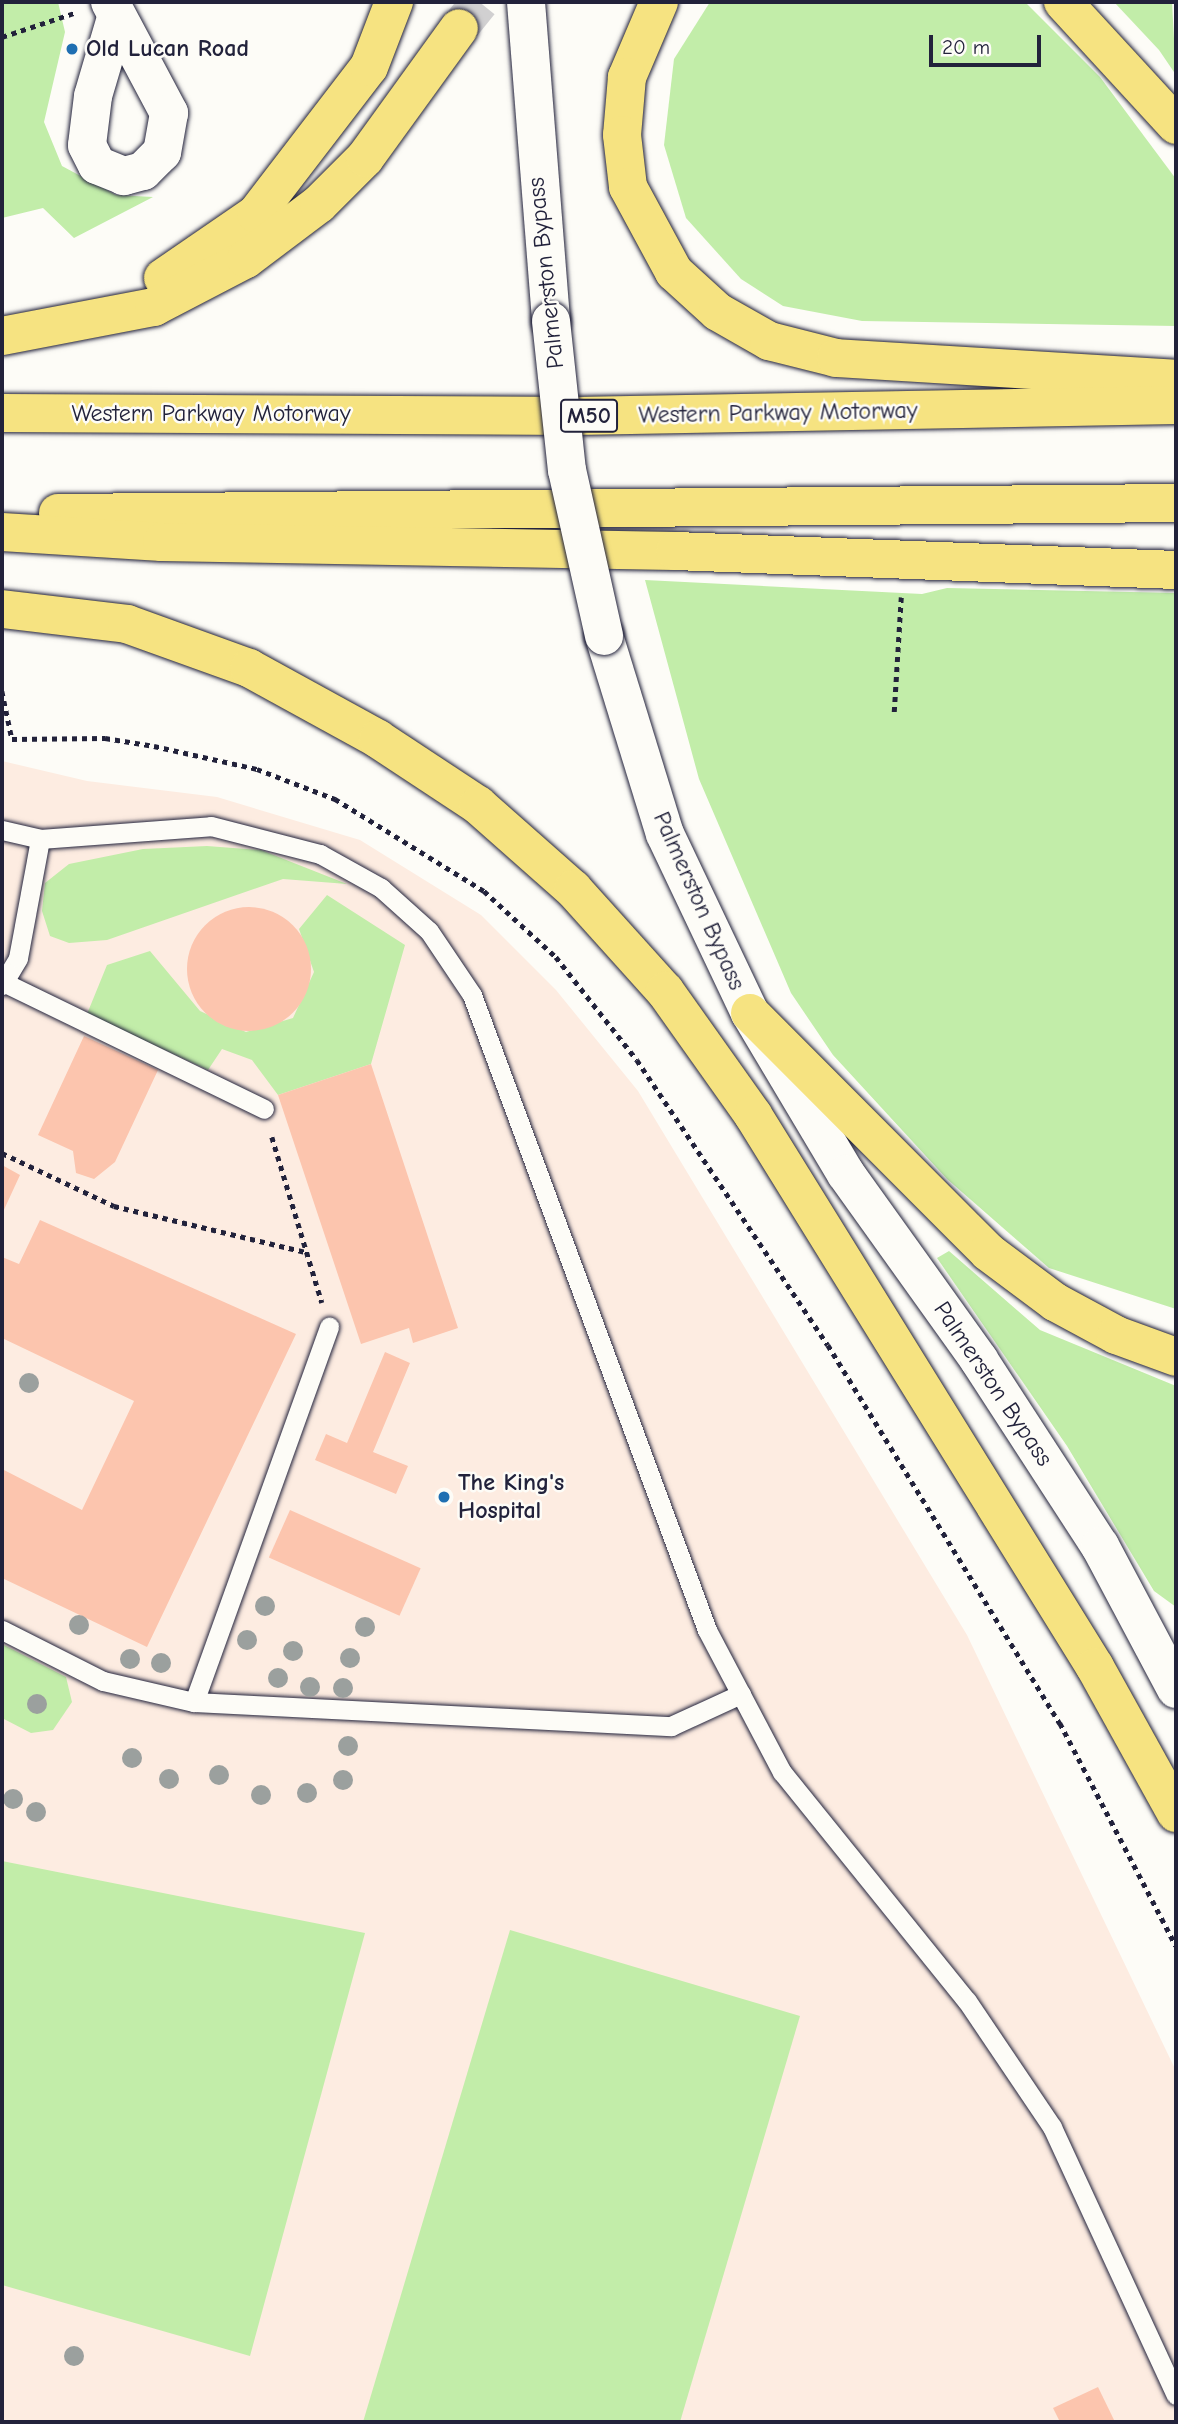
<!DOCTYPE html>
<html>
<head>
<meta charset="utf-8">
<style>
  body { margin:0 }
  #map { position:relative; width:1178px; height:2424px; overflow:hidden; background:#fdfcf7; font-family:"Comic Neue",sans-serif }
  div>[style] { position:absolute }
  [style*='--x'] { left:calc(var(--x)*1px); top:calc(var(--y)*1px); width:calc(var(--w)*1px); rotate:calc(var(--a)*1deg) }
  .built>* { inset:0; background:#fdece1 }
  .green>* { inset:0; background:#c2eda9 }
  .building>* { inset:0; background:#fcc5ae; transform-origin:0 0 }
  .round { border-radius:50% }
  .highway-tunnel>* { height:38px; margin-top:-19px; transform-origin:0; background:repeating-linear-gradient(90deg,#d1d0d1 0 38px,transparent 0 57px) }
  .path>* { height:4.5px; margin-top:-2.25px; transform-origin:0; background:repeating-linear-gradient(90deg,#22223b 0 5px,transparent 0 10px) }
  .roads { filter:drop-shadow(0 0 2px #22223b) drop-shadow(0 0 2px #22223b) }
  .lane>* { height:19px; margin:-9.5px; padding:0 9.5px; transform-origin:9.5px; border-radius:9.5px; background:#fdfcf7 }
  .secondary>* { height:38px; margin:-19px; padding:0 19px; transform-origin:19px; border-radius:19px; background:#fdfcf7 }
  .highway>* { height:38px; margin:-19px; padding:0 19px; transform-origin:19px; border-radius:19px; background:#f6e381 }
  .bridges { filter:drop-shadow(0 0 2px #22223b) drop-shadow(0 0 2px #22223b) }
  .secondary-bridge>* { height:38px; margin:-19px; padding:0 19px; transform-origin:19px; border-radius:19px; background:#fdfcf7 }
  .trees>* { width:20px; height:20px; margin:-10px; border-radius:50%; background:#9ba09e }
  .dots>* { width:19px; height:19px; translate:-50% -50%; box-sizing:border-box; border:4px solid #fdfcf7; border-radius:50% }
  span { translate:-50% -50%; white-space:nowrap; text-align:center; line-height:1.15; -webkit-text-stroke:5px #fdfcf7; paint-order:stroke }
  .shield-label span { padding:2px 5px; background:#fdfcf7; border:2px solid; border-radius:5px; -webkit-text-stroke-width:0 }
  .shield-label { font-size:23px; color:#22223b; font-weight:700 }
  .poi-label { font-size:24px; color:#22223b; font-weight:700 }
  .left { translate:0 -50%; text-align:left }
  .street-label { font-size:24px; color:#22223b }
  .frame { position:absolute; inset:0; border:4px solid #22223b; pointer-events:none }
  .scale { position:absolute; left:929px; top:35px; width:112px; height:32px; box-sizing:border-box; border:4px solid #22223b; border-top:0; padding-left:9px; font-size:21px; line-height:24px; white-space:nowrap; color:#22223b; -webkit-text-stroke:5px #fdfcf7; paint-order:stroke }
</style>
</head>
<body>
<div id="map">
  <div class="built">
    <div style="clip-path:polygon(2px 761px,87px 781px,217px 797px,360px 840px,481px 915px,556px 990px,638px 1091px,967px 1635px,1176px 2071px,1176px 2422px,2px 2422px)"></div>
  </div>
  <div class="green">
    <div style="clip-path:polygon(2px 2px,58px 2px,65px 32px,44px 122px,62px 166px,116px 195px,153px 197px,74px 238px,43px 208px,2px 218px)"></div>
    <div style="clip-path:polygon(710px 2px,1025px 2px,1100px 77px,1176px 179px,1176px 326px,862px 321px,783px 306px,741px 279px,686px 218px,664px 145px,674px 59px)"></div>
    <div style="clip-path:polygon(1114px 2px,1172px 2px,1176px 75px,1159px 50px)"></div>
    <div style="clip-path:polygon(645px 580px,922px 594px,947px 588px,1176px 593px,1176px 1309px,1049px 1268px,947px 1179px,833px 1055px,791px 993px,699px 779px)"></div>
    <div style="clip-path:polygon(207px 846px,261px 850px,347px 884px,283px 879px,107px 940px,69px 943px,50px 936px,42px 911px,45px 883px,69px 864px,143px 849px)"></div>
    <div style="clip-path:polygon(327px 895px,405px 945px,371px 1064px,278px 1095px,252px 1060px,222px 1049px,208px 1070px,87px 1014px,107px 965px,150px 951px,200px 1011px,246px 1032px,293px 1018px,314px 972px,299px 929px)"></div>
    <div style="clip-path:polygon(949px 1251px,1040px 1330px,1176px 1386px,1176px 1607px,1154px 1591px,1067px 1446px,937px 1258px)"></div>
    <div style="clip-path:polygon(2px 1644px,66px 1677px,72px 1702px,53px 1730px,31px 1733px,2px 1718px)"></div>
    <div style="clip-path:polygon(2px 1861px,365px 1933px,250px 2356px,2px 2285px)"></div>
    <div style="clip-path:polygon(510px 1930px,800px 2016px,680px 2422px,363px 2422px)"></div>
  </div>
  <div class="building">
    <div class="round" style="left:187px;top:907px;width:124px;height:124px"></div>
    <div style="clip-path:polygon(84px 1036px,158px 1070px,115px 1162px,94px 1179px,76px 1173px,73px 1151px,38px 1135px)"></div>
    <div style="clip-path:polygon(371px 1064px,458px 1328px,413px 1343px,409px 1328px,361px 1344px,278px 1095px)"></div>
    <div style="clip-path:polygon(2px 1165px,20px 1175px,2px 1214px)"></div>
    <div style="clip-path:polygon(40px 1220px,296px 1334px,147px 1647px,2px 1578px,2px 1469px,82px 1510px,134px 1401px,2px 1338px,2px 1257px,19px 1264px)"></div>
    <div style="clip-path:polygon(385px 1352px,410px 1363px,373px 1452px,408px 1466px,396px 1494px,315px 1460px,326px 1434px,347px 1443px)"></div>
    <div style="left:290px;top:1510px;width:143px;height:52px;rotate:24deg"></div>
    <div style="clip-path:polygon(1098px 2387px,1115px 2422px,1060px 2422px,1053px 2408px)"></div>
  </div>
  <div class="highway-tunnel">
    <div style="--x:459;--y:28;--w:33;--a:-51"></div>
  </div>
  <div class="path">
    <div style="--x:2;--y:37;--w:76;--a:-18.4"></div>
    <div style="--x:2;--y:691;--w:49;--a:78.2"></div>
    <div style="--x:12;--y:739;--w:93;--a:-0.6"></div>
    <div style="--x:105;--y:738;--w:50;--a:9.3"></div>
    <div style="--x:154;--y:746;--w:106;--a:12.6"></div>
    <div style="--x:257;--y:769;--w:84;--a:21"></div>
    <div style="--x:335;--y:799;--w:175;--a:31.7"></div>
    <div style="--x:484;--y:891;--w:98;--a:42.5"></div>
    <div style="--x:556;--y:957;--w:131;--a:51.8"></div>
    <div style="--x:637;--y:1060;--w:343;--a:56.2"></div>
    <div style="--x:828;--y:1345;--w:444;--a:58.5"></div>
    <div style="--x:1060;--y:1723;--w:251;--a:62.5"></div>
    <div style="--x:894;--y:712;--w:115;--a:-86.5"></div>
    <div style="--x:272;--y:1137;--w:173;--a:73.2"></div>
    <div style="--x:2;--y:1153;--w:124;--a:25.3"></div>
    <div style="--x:114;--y:1206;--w:197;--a:13.5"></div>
  </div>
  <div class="roads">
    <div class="lane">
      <div style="--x:2;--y:830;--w:39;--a:13"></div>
      <div style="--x:40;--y:839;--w:171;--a:-4.3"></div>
      <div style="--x:211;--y:826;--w:113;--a:14.4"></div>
      <div style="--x:320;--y:854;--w:70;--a:29.1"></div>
      <div style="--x:381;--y:888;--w:64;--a:41.9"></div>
      <div style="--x:429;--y:931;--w:77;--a:56.1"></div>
      <div style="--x:472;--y:995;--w:677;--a:69.69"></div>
      <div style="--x:707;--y:1630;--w:161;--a:62.2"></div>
      <div style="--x:782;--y:1772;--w:294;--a:51.1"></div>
      <div style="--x:967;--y:2001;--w:152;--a:56"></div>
      <div style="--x:1052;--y:2127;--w:295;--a:65.2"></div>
      <div style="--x:3;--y:982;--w:290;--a:25.9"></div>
      <div style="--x:2;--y:985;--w:31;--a:-59"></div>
      <div style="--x:18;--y:958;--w:121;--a:-79.5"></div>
      <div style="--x:2;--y:1630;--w:113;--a:26.8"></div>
      <div style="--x:103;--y:1681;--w:93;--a:13"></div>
      <div style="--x:194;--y:1702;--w:399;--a:-70.2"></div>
      <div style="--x:194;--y:1702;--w:478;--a:2.9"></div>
      <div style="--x:671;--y:1726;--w:77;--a:-24.6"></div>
    </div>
    <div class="secondary">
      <div style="--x:110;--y:2;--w:126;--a:62"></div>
      <div style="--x:169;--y:113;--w:40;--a:100"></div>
      <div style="--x:162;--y:152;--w:27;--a:135"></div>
      <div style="--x:143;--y:171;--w:20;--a:165"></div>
      <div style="--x:124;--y:176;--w:29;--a:-158"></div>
      <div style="--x:97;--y:165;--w:22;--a:-117"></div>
      <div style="--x:87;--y:145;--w:49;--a:-83"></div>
      <div style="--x:93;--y:96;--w:81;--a:-73.6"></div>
      <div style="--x:526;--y:2;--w:320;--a:85.5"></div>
      <div style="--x:604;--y:636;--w:207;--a:72.9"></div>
      <div style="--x:665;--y:834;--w:198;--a:64.6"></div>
      <div style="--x:750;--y:1013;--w:187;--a:59.2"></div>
      <div style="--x:846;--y:1174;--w:229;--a:54.4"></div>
      <div style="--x:979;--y:1360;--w:222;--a:57"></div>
      <div style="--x:1100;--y:1546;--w:162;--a:62"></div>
    </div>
    <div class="highway">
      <div style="--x:659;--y:2;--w:82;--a:113.1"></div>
      <div style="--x:627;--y:77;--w:58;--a:94.9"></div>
      <div style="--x:622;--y:135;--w:52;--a:83.4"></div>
      <div style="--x:628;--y:187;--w:97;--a:61.6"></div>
      <div style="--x:674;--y:272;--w:59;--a:42.3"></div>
      <div style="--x:718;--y:312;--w:59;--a:29.6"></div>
      <div style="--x:769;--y:341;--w:69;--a:14.2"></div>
      <div style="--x:836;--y:358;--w:341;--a:3.5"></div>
      <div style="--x:1063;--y:2;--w:167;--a:47.4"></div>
      <div style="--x:163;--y:278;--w:113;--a:-34.5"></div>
      <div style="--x:256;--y:214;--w:185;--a:-52.5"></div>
      <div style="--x:369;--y:67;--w:70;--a:-69"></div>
      <div style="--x:2;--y:336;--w:155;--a:-10.8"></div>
      <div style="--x:154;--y:307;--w:104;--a:-27.6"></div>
      <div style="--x:246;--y:259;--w:91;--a:-37"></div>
      <div style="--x:319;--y:204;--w:65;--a:-45"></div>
      <div style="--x:365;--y:158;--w:160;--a:-54.1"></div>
      <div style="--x:2;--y:413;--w:573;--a:0.3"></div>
      <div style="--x:575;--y:416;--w:601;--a:-1.05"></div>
      <div style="--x:58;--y:513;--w:1118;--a:-0.51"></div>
      <div style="--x:2;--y:532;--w:160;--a:3.6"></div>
      <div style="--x:162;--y:542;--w:513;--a:1.01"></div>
      <div style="--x:675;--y:551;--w:501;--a:2.17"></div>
      <div style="--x:2;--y:609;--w:126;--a:6.8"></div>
      <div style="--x:127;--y:624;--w:130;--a:19.8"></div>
      <div style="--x:249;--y:668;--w:147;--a:28.8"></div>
      <div style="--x:378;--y:739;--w:120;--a:33.4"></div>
      <div style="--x:478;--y:805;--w:127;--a:41.5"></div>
      <div style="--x:573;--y:889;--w:137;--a:48"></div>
      <div style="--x:665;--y:991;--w:152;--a:54.6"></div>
      <div style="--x:753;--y:1115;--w:649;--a:58.22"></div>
      <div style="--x:1095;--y:1667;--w:167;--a:61"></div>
      <div style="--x:750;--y:1013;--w:337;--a:45.1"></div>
      <div style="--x:988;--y:1252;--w:84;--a:36.7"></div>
      <div style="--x:1055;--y:1302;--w:69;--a:28.4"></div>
      <div style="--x:1116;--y:1335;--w:64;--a:20.1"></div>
    </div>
  </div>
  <div class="bridges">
    <div class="secondary-bridge">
      <div style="--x:551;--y:321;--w:150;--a:83.9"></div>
      <div style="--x:567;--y:470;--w:170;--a:77.4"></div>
    </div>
  </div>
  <div class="trees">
    <div style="left:29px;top:1383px"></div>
    <div style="left:265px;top:1606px"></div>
    <div style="left:79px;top:1625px"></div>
    <div style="left:365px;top:1627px"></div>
    <div style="left:247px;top:1640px"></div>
    <div style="left:293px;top:1651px"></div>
    <div style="left:350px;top:1658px"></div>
    <div style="left:130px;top:1659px"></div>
    <div style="left:161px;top:1663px"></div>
    <div style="left:278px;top:1678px"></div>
    <div style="left:310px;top:1687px"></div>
    <div style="left:343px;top:1688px"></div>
    <div style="left:37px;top:1704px"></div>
    <div style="left:348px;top:1746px"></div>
    <div style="left:132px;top:1758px"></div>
    <div style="left:219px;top:1775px"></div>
    <div style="left:169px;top:1779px"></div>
    <div style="left:343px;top:1780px"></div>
    <div style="left:307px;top:1793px"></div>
    <div style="left:261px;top:1795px"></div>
    <div style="left:13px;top:1799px"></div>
    <div style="left:36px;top:1812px"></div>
    <div style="left:74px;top:2356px"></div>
  </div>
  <div class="dots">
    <div style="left:72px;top:49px;background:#1f6fb2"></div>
    <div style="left:444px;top:1497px;background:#1f6fb2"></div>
  </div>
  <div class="shield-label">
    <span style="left:589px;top:416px">M50</span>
  </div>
  <div class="poi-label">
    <span class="left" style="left:86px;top:49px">Old Lucan Road</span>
    <span class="left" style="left:458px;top:1497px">The King's<br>Hospital</span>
  </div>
  <div class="street-label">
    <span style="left:546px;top:273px;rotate:-96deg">Palmerston Bypass</span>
    <span style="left:778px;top:413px;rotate:-1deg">Western Parkway Motorway</span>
    <span style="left:211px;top:414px">Western Parkway Motorway</span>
    <span style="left:699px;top:901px;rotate:66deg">Palmerston Bypass</span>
    <span style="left:993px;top:1384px;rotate:56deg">Palmerston Bypass</span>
  </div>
  <div class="frame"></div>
  <div class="scale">20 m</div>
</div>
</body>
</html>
